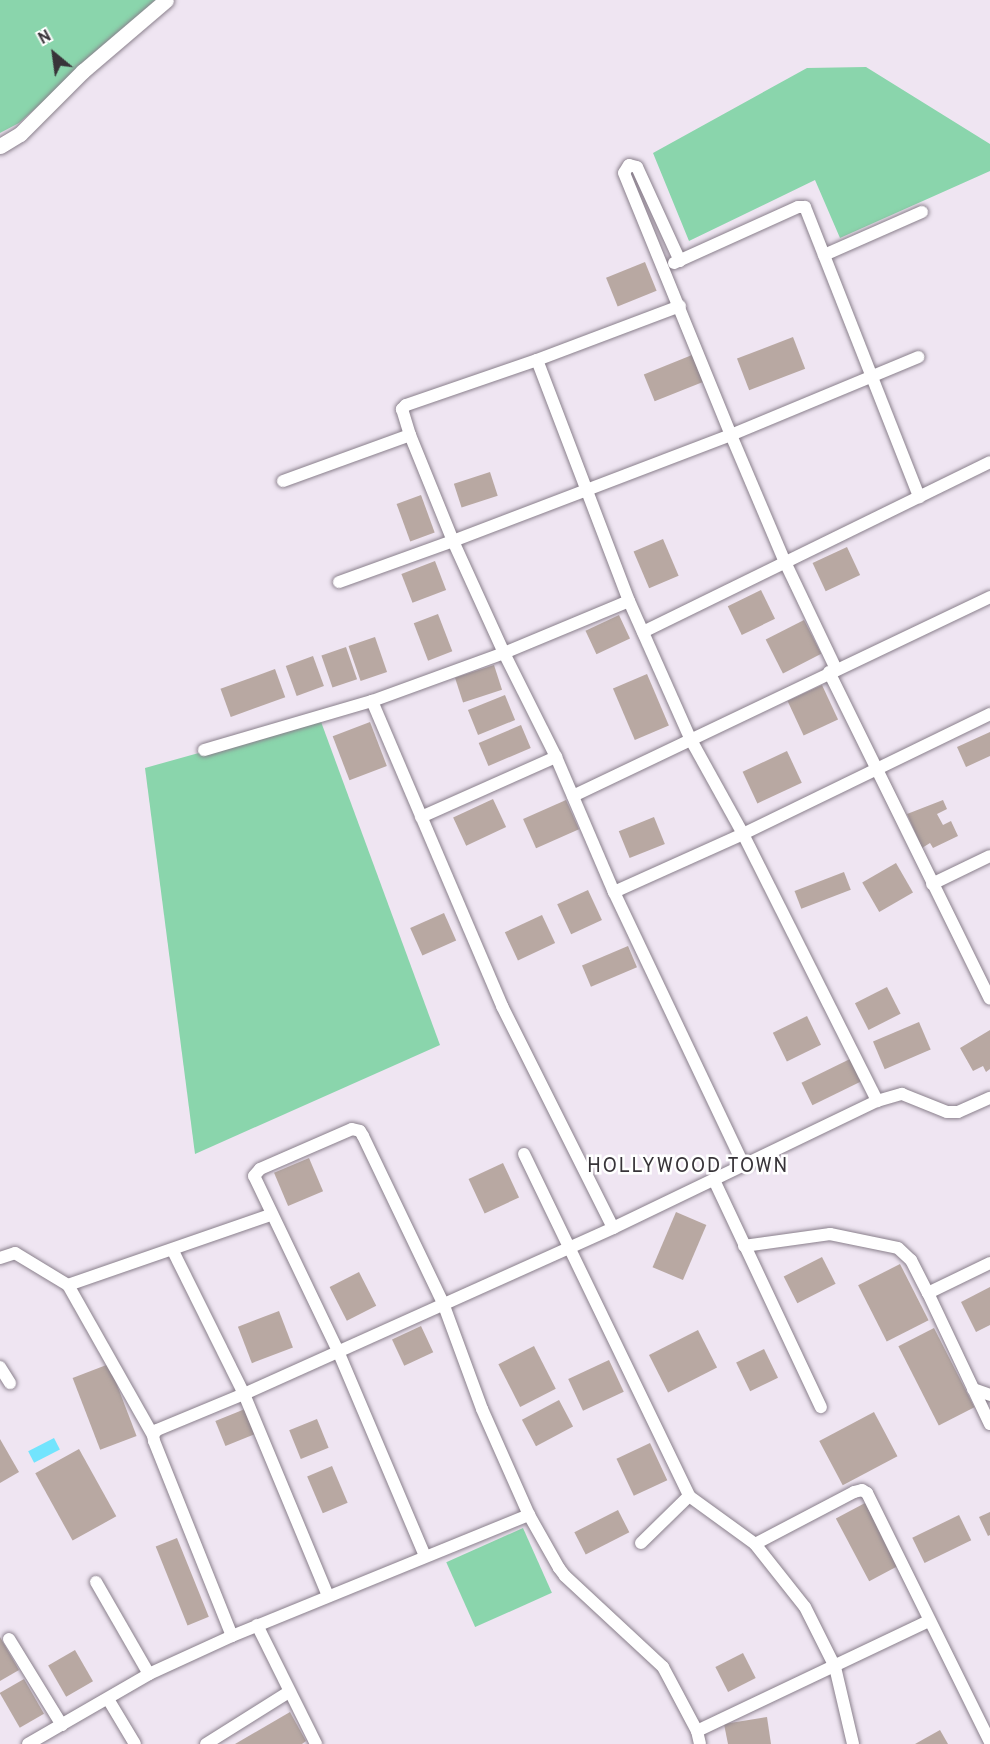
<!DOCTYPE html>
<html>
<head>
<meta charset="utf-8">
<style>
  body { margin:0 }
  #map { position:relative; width:990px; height:1744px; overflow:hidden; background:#efe5f2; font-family:Overpass,sans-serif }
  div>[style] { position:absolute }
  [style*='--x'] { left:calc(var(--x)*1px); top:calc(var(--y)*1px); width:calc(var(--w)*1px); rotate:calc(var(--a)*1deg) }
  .green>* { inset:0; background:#8ad5ac; transform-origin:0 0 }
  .water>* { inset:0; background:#72e4fd; transform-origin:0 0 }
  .building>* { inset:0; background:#b8a8a2; transform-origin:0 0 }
  .roads { filter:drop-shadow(0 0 2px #8a808c) drop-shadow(0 0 2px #8a808c) }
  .minor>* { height:12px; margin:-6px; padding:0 6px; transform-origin:6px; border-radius:6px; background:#fff }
  .tertiary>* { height:15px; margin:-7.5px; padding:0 7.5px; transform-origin:7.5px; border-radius:7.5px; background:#fff }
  span { translate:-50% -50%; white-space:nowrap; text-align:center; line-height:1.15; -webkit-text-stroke:5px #fff; paint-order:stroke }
  .neighbourhood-label { font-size:20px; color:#383439; letter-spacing:1.5px }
  .north { position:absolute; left:24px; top:24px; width:60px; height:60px; -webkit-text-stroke:4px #fff; paint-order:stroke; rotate:331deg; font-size:16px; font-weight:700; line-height:24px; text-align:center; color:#383439 }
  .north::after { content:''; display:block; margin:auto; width:21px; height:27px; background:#383439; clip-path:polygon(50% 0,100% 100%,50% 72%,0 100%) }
</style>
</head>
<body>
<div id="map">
  <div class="green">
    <div style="clip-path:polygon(0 0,158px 0,19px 123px,0 133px)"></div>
    <div style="clip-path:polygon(866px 67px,990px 144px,990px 171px,840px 238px,815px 180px,689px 241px,653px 153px,807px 68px)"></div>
    <div style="clip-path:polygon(320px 719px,440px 1045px,195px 1154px,145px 768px)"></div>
    <div style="left:523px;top:1528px;width:71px;height:84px;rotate:66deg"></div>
  </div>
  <div class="water">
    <div style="left:54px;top:1438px;width:13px;height:29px;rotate:63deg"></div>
  </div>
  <div class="building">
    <div style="left:645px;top:262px;width:31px;height:42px;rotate:68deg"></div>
    <div style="left:793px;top:337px;width:34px;height:60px;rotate:69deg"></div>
    <div style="left:692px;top:355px;width:29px;height:52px;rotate:68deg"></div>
    <div style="left:490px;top:472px;width:25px;height:38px;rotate:72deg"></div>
    <div style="left:421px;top:495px;width:40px;height:26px;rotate:70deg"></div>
    <div style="left:663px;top:539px;width:40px;height:32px;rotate:67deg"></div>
    <div style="left:847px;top:547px;width:31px;height:38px;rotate:65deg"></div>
    <div style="left:435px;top:561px;width:31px;height:36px;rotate:69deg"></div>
    <div style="left:761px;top:590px;width:32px;height:37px;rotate:64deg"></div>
    <div style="left:438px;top:614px;width:40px;height:26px;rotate:69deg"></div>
    <div style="left:619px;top:615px;width:26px;height:37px;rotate:65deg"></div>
    <div style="left:804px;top:620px;width:38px;height:43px;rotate:63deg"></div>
    <div style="left:375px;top:637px;width:37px;height:28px;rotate:71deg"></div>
    <div style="left:346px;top:647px;width:34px;height:26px;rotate:71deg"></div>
    <div style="left:313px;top:656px;width:32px;height:29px;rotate:70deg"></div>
    <div style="left:494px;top:665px;width:26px;height:41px;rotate:72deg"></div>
    <div style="left:275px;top:669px;width:30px;height:58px;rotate:70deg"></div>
    <div style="left:647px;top:674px;width:56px;height:37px;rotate:67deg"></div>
    <div style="left:822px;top:685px;width:38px;height:38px;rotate:65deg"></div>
    <div style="left:505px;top:695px;width:27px;height:40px;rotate:68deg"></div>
    <div style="left:370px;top:722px;width:47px;height:40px;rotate:69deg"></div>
    <div style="left:521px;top:725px;width:25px;height:46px;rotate:67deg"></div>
    <div style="clip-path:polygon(990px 732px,990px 756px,966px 767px,957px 747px)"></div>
    <div style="left:787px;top:751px;width:35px;height:49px;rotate:65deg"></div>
    <div style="left:493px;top:799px;width:31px;height:44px;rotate:65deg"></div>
    <div style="left:566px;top:800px;width:32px;height:47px;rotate:66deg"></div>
    <div style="clip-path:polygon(943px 800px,947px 809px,937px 814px,943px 825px,951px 821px,958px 836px,933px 848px,930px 843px,922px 848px,907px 814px)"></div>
    <div style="left:654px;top:817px;width:29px;height:38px;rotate:68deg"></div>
    <div style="left:896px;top:863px;width:34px;height:39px;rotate:60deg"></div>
    <div style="left:844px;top:872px;width:19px;height:53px;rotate:69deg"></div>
    <div style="left:588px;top:890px;width:33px;height:34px;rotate:65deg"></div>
    <div style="left:444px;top:913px;width:30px;height:37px;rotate:66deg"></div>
    <div style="left:542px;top:915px;width:31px;height:41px;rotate:65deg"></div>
    <div style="left:628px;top:946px;width:23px;height:50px;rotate:67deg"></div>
    <div style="left:887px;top:987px;width:30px;height:36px;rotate:63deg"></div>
    <div style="left:807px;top:1016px;width:32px;height:38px;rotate:64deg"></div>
    <div style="left:919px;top:1022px;width:30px;height:50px;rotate:67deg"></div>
    <div style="clip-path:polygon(990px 1030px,990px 1069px,986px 1072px,983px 1066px,973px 1071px,960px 1048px)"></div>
    <div style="left:850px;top:1059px;width:25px;height:54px;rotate:64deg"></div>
    <div style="left:309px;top:1158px;width:36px;height:38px;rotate:67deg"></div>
    <div style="left:503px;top:1163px;width:38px;height:38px;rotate:65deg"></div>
    <div style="left:676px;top:1212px;width:33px;height:60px;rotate:23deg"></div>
    <div style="left:822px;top:1257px;width:30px;height:43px;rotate:63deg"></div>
    <div style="left:900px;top:1264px;width:63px;height:47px;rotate:63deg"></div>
    <div style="left:359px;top:1272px;width:38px;height:33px;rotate:63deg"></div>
    <div style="clip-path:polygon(990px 1287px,990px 1325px,976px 1332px,961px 1302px)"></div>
    <div style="left:279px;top:1311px;width:39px;height:44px;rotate:69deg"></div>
    <div style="left:421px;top:1326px;width:29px;height:32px;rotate:65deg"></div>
    <div style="left:934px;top:1328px;width:89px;height:40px;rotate:63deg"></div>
    <div style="left:698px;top:1330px;width:42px;height:55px;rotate:63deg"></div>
    <div style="left:534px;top:1346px;width:48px;height:40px;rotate:63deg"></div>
    <div style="left:764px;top:1349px;width:32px;height:31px;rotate:64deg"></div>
    <div style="left:609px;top:1360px;width:35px;height:45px;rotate:65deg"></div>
    <div style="left:109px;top:1364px;width:77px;height:39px;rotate:69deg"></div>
    <div style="left:559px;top:1400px;width:30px;height:42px;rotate:62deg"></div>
    <div style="left:245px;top:1409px;width:27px;height:32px;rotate:68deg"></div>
    <div style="left:874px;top:1412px;width:50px;height:62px;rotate:62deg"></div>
    <div style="left:317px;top:1419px;width:31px;height:30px;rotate:68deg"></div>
    <div style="clip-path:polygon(0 1439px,19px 1472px,0 1483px)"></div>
    <div style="left:650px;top:1443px;width:41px;height:37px;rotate:65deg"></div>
    <div style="left:79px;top:1449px;width:77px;height:50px;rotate:61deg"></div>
    <div style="left:332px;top:1466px;width:40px;height:27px;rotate:67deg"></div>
    <div style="left:865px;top:1503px;width:71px;height:33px;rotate:62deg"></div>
    <div style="left:618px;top:1510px;width:25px;height:49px;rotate:63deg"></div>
    <div style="clip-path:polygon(990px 1512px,990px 1535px,988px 1536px,979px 1517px)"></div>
    <div style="left:959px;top:1515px;width:28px;height:52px;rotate:64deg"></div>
    <div style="left:177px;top:1538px;width:85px;height:23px;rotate:68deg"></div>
    <div style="clip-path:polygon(0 1637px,19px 1670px,0 1681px)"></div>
    <div style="left:75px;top:1650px;width:36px;height:31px;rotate:60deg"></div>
    <div style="left:743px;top:1653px;width:28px;height:31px;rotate:63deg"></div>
    <div style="left:24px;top:1679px;width:40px;height:28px;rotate:60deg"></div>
    <div style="clip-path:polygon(290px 1712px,306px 1741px,302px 1744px,235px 1744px)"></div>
    <div style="clip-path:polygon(767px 1717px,771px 1744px,728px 1744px,724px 1724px)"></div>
    <div style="clip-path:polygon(940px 1730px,948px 1744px,915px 1744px)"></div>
  </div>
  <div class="roads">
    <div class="minor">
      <div style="--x:824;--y:255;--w:107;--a:-23.7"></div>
      <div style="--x:680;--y:261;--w:103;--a:-114.6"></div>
      <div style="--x:637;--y:167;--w:8;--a:-166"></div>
      <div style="--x:629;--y:165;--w:9;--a:122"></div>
      <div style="--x:624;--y:173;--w:283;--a:67.8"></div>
      <div style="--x:731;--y:435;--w:138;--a:67"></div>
      <div style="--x:785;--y:562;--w:119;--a:64.5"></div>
      <div style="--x:674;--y:263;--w:136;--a:-24.3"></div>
      <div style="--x:798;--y:207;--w:7;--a:0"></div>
      <div style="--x:805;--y:207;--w:312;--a:68.5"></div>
      <div style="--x:680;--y:306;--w:153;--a:159.3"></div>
      <div style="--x:537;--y:360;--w:139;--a:161"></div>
      <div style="--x:406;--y:405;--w:6;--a:135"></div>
      <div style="--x:402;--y:409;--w:27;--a:73"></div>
      <div style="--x:410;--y:435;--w:114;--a:67.9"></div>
      <div style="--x:453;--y:541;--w:123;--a:65.5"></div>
      <div style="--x:504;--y:653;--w:116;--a:63.4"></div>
      <div style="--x:556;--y:757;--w:147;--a:66.8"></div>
      <div style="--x:614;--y:892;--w:303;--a:64.6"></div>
      <div style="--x:537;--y:360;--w:258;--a:69.1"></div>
      <div style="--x:629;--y:601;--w:152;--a:66"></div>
      <div style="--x:691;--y:740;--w:107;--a:61"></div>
      <div style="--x:743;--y:834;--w:299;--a:63.3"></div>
      <div style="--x:283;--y:481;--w:135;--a:-19.9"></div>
      <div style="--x:339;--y:582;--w:121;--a:-19.8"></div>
      <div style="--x:453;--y:541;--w:298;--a:-20.9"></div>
      <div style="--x:731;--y:435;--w:203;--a:-22.6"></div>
      <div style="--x:643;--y:632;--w:386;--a:-26.1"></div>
      <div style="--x:829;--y:672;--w:364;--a:63.8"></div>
      <div style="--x:372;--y:701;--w:332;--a:66.9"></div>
      <div style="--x:502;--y:1006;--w:248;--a:63.4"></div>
      <div style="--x:204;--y:750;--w:175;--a:-16.3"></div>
      <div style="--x:372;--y:701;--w:140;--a:-20"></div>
      <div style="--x:504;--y:653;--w:135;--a:-22.6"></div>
      <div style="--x:573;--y:796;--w:462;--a:-25.5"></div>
      <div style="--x:421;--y:817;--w:148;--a:-24"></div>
      <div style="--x:932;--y:884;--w:64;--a:-25.8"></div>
      <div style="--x:614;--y:892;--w:141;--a:-24.2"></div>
      <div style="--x:743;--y:834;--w:275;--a:-25.9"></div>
      <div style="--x:524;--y:1154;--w:380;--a:64.2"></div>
      <div style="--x:689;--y:1496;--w:82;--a:36"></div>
      <div style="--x:755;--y:1544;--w:80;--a:51.6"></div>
      <div style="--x:805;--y:1607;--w:67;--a:63.4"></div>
      <div style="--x:835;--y:1667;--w:79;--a:76.8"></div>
      <div style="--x:714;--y:1180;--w:251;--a:64.8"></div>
      <div style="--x:744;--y:1246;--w:87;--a:-7.9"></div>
      <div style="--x:830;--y:1234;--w:69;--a:11.6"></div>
      <div style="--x:898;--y:1248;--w:18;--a:43"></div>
      <div style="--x:911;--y:1260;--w:37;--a:63"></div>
      <div style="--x:928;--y:1293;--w:145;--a:64.7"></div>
      <div style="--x:173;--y:1251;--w:160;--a:63.6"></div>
      <div style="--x:244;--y:1394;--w:219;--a:67.4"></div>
      <div style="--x:0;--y:1258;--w:16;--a:-18"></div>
      <div style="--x:15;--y:1253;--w:62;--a:31.1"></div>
      <div style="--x:68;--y:1285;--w:214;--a:-19.1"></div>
      <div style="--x:68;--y:1285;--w:172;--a:60.5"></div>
      <div style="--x:928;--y:1293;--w:69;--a:-25.8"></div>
      <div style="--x:0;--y:1367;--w:19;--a:58"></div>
      <div style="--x:973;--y:1389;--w:18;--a:19"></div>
      <div style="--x:641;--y:1543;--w:67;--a:-44.4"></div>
      <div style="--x:755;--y:1544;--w:112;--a:-27.7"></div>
      <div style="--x:854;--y:1492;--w:8;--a:-14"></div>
      <div style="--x:862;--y:1490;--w:6;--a:31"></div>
      <div style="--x:867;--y:1493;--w:278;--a:63.7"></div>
      <div style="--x:425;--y:1556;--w:223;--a:-113"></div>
      <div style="--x:338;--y:1351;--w:194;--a:-115.6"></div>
      <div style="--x:254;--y:1176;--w:9;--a:-49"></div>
      <div style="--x:260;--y:1169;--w:100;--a:-23.5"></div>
      <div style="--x:352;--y:1129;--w:8;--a:14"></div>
      <div style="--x:360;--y:1131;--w:6;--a:59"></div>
      <div style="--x:363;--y:1136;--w:185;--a:64.4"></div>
      <div style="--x:443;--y:1303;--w:113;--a:69.8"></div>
      <div style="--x:482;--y:1409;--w:116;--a:66.1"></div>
      <div style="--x:529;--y:1515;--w:61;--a:60.5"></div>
      <div style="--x:559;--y:1568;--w:10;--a:53"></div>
      <div style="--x:565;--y:1576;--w:134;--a:42.9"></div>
      <div style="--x:663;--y:1667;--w:72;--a:62"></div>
      <div style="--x:697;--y:1731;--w:13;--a:77"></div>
      <div style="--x:96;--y:1582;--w:106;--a:60.1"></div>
      <div style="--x:257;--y:1625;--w:133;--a:63.6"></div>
      <div style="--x:232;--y:1636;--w:210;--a:-111.8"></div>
      <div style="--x:154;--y:1441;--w:6;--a:-99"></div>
      <div style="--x:153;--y:1435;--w:6;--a:-51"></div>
      <div style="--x:157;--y:1430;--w:94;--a:-22.5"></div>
      <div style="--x:244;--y:1394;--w:405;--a:-24.2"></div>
      <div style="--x:613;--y:1228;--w:293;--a:-25.7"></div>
      <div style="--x:877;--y:1101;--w:26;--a:-16"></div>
      <div style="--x:902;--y:1094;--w:48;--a:21.8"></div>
      <div style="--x:947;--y:1112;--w:11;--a:0"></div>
      <div style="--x:958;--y:1112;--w:35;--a:-24"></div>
      <div style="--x:9;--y:1639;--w:101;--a:58.4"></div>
      <div style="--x:108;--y:1699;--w:52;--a:59"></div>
      <div style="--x:697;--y:1731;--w:257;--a:-25.4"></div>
      <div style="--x:28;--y:1744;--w:140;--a:-30"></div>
      <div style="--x:149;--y:1674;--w:91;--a:-24.6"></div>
      <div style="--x:232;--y:1636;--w:321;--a:-22.2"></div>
      <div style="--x:206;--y:1744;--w:98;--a:-32.1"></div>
    </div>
    <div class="tertiary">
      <div style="--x:0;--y:146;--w:23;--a:-31"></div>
      <div style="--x:20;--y:134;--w:89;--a:-45"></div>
      <div style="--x:83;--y:71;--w:109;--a:-40.5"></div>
    </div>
  </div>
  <div class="neighbourhood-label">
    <span style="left:688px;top:1167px">HOLLYWOOD TOWN</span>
  </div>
  <div class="north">N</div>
</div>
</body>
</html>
